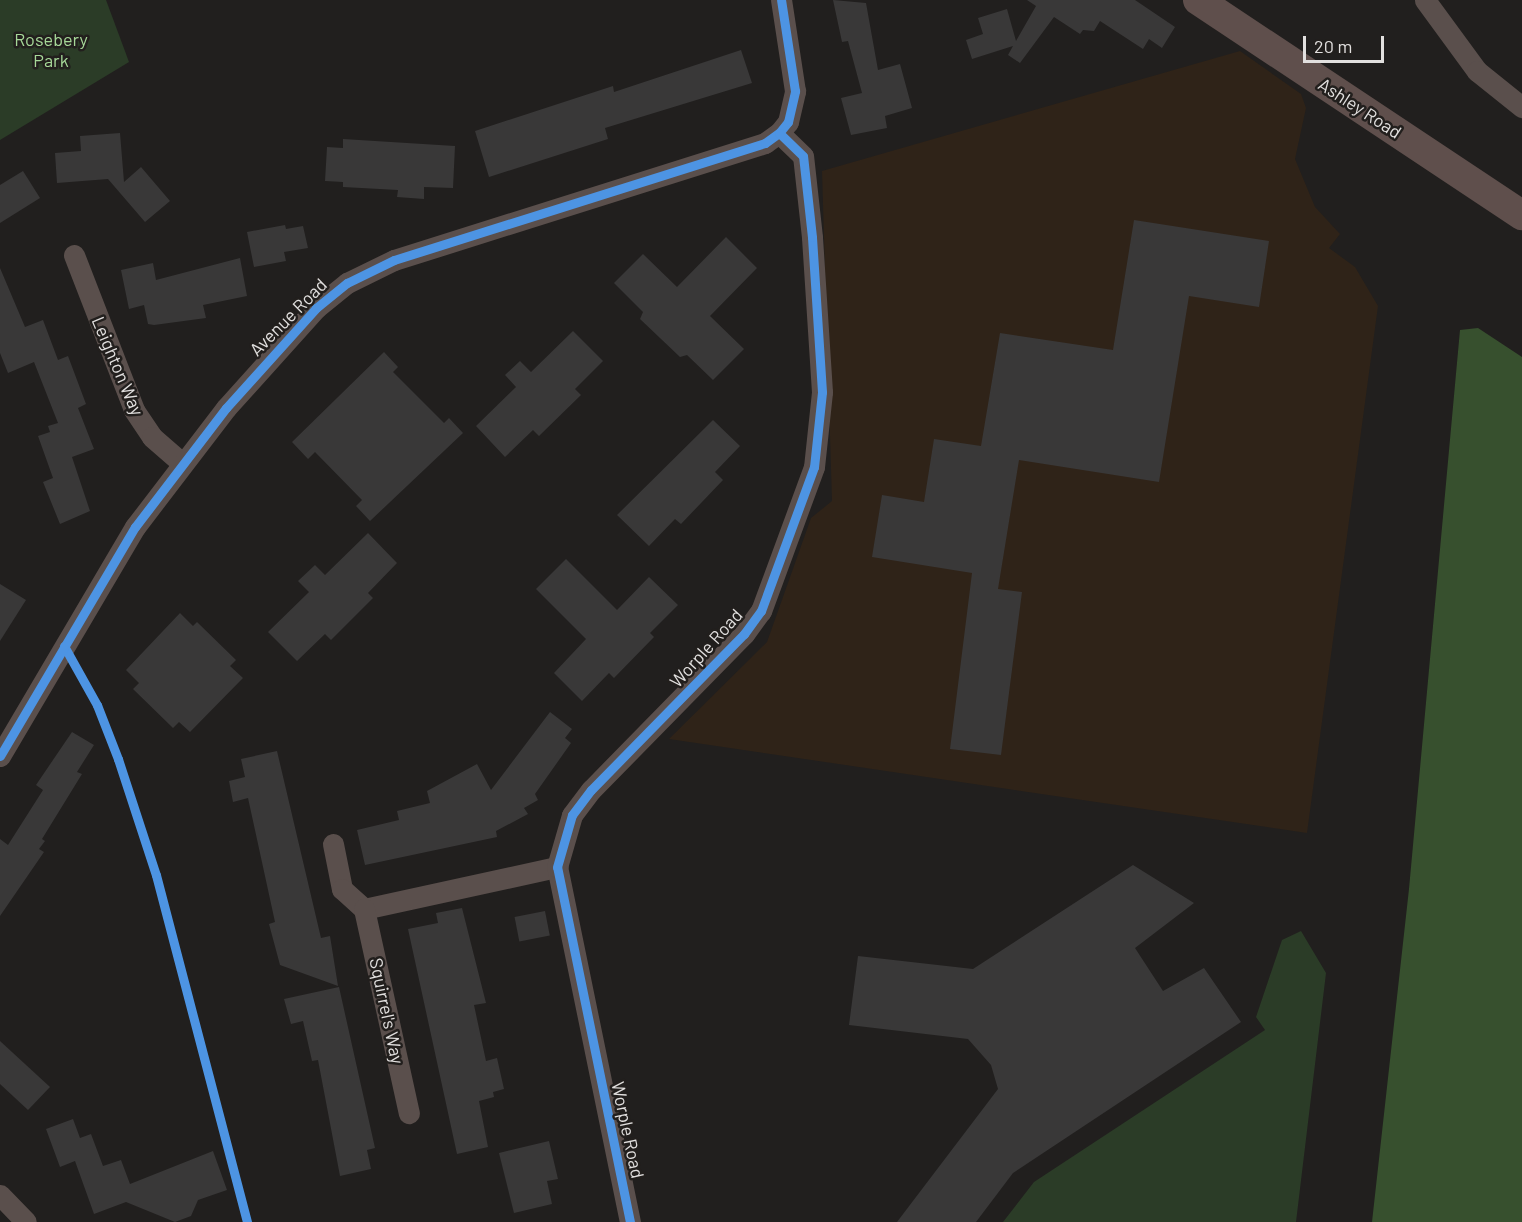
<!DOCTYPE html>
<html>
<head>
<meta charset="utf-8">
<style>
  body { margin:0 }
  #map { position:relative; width:1522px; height:1222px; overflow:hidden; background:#211f1e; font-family:Barlow,sans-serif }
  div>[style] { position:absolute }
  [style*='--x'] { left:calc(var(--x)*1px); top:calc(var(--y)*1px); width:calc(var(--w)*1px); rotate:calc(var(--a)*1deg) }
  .education>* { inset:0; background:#2f2318 }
  .green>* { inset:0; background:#2b3c27 }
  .forest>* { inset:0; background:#37502e }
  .building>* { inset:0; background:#393838; transform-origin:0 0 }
  .minor>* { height:21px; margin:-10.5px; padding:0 10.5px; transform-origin:10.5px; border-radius:10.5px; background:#5a4f4c }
  .secondary>* { height:30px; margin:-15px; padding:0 15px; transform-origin:15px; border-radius:15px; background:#5f4f4c }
  .cycleway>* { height:9px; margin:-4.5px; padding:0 4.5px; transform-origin:4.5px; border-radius:4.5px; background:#4d94e3 }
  span { translate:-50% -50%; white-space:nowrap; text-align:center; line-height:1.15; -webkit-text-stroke:5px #221f1d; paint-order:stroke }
  .park-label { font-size:18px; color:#a6d898 }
  .street-label { font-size:18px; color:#e2e0df }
  .scale { position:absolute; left:1303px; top:36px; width:81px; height:27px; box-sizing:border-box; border:3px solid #e2e0df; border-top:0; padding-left:8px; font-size:18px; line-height:21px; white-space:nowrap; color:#e2e0df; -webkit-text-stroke:4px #221f1d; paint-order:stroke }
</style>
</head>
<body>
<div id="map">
  <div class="education">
    <div style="clip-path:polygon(1240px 51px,1301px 94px,1306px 108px,1295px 159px,1315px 207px,1340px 234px,1329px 248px,1355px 267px,1378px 306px,1307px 833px,669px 739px,767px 642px,811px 518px,832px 501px,822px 171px)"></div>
  </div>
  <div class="green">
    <div style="clip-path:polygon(0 0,106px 0,129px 62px,0 140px)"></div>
    <div style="clip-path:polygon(1301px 931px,1326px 973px,1296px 1222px,1003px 1222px,1034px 1182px,1265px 1030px,1256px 1017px,1282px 940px)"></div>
  </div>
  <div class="forest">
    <div style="clip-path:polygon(1478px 328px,1522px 357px,1522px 1222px,1372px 1222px,1409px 889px,1460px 330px)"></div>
  </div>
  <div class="building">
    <div style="clip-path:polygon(833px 0,866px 3px,878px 70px,900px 64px,912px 108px,885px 116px,887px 128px,851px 135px,841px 98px,862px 93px,848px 41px,842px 42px)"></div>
    <div style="clip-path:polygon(1027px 0,1135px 0,1175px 27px,1162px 48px,1149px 39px,1143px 49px,1100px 21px,1094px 31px,1083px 30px,1080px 34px,1054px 17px,1020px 63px,1008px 55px,1013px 46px,972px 59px,966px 40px,983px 34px,978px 18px,1007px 9px,1016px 41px,1036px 6px)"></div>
    <div style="clip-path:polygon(741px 50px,752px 83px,605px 128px,608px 139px,489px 177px,475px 131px,613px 86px,614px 92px)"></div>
    <div style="clip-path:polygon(120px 133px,124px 182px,141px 167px,170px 201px,145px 222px,108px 179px,57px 183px,55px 153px,81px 151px,80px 136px)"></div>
    <div style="clip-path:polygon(343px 139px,455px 146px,453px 188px,424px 187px,424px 199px,397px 197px,398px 190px,343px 187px,343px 182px,325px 181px,327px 147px,343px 148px)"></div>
    <div style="clip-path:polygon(23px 171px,40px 198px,0 223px,0 185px)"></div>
    <div style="clip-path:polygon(1134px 220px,1269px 241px,1259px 307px,1189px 296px,1159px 482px,1019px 460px,998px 589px,1022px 592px,1001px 755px,950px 749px,972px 573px,872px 557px,882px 495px,924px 502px,934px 439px,981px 446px,1000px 333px,1113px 350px)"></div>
    <div style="clip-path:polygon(285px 225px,286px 229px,303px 226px,308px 248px,284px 252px,286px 261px,254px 267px,247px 232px)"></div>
    <div style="clip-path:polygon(726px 237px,757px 268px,710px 316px,744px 349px,713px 380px,687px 355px,680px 357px,640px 319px,643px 312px,614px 283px,643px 254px,677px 287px)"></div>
    <div style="clip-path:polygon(240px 258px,247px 296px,203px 305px,206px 318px,154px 325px,148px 324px,144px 305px,129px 309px,121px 270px,153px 263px,156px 280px)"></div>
    <div style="clip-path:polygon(0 268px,25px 327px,43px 320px,58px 360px,68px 356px,86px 404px,78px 408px,94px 449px,72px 457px,90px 511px,60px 524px,43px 482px,53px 478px,38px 436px,50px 432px,48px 426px,58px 423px,34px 362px,8px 373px,0 353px)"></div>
    <div style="clip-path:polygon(573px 331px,603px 361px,575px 389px,581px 395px,539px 436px,533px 430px,505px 457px,476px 426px,516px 387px,505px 375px,520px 361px,531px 372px)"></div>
    <div style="clip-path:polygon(384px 352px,398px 367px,393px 372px,444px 423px,449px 418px,463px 433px,370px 521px,356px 506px,362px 500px,315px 452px,308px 459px,292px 442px)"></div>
    <div style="clip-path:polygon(713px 420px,740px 446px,715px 472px,723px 480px,681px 524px,675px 519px,649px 546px,617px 515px)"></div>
    <div style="clip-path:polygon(368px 533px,397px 563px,368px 593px,373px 598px,331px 640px,325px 634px,297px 661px,268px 632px,309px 592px,298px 581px,315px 565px,325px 575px)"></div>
    <div style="clip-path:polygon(566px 559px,617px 610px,649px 577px,678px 605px,650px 633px,654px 637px,614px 678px,609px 673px,582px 701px,554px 673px,586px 639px,536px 589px)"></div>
    <div style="clip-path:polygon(0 584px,26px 600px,0 641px)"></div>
    <div style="clip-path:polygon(180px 613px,193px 626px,197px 622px,236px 660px,230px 666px,243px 678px,190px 732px,179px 722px,173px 728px,133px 689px,139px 683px,126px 670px)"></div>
    <div style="clip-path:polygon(550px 712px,572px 729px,565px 738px,571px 743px,535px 794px,538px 800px,524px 808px,528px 814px,496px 831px,497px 837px,365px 865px,357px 830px,399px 820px,397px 811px,430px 803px,427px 791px,477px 764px,491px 790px)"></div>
    <div style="clip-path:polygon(72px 732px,94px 745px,77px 772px,82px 774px,42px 839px,45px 841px,39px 849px,44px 852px,0 916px,0 839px,8px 845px,43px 790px,36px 785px)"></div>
    <div style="clip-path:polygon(277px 751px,321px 938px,330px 936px,338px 986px,280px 965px,269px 924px,275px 922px,248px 798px,233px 802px,229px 781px,245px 777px,241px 759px)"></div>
    <div style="clip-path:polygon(1133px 865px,1194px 903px,1135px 948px,1163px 991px,1204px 968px,1241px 1022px,1013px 1173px,976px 1222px,897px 1222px,998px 1089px,991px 1065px,968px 1039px,849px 1025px,858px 956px,973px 969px)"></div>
    <div style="clip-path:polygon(462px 908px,486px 1003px,474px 1005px,486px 1061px,497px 1058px,504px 1089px,493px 1092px,494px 1097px,479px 1101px,488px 1147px,457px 1154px,408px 929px,438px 923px,436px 913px)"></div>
    <div style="left:545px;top:911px;width:25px;height:31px;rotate:79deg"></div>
    <div style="clip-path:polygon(339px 987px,375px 1148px,367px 1150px,371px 1169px,340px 1176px,318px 1060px,312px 1061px,303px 1021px,291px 1024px,284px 999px)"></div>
    <div style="clip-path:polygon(0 1041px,50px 1087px,28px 1110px,0 1084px)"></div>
    <div style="clip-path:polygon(73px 1119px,80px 1138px,91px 1134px,103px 1166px,121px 1160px,130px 1184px,213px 1151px,227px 1190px,198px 1200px,191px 1216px,175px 1222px,126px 1202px,94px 1214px,75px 1161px,60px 1167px,46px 1129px)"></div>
    <div style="clip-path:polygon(549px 1141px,558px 1179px,547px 1181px,552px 1204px,514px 1213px,499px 1153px)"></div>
  </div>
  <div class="minor">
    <div style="--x:1425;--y:0;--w:88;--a:53.8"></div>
    <div style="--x:1477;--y:71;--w:58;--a:38.7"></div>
    <div style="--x:74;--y:255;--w:166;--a:68.8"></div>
    <div style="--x:134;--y:410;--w:32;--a:56"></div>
    <div style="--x:152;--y:437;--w:40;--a:41"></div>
    <div style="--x:0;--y:756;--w:266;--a:-59.5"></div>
    <div style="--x:135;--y:527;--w:150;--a:-52.6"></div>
    <div style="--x:226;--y:408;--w:135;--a:-48"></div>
    <div style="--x:316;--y:308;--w:40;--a:-39"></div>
    <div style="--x:347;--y:283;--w:52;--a:-26.1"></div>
    <div style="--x:394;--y:260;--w:389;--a:-17.5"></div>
    <div style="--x:765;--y:143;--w:17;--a:-36"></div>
    <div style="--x:779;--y:133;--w:14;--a:-51"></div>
    <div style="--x:788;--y:122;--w:32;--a:-77"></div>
    <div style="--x:795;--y:91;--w:92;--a:-98.7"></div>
    <div style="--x:333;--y:844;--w:46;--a:78.7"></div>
    <div style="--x:342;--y:889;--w:30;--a:42"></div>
    <div style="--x:364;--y:909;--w:198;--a:-12.3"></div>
    <div style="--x:364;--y:909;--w:209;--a:77.6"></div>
    <div style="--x:0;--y:1195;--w:37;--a:46"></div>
    <div style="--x:630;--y:1222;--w:362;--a:-101.6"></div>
    <div style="--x:557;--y:867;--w:54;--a:-73.9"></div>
    <div style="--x:572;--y:815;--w:31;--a:-53"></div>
    <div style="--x:591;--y:790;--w:219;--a:-45.6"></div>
    <div style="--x:744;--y:634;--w:29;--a:-54"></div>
    <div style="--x:761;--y:611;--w:153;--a:-69.8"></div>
    <div style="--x:814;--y:467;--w:75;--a:-83.9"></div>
    <div style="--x:822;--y:392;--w:155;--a:-93.7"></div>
    <div style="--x:812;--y:237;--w:81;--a:-96.3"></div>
    <div style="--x:803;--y:156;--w:33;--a:-136"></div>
  </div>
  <div class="secondary">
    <div style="--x:1198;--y:0;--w:389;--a:33.6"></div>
  </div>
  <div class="cycleway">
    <div style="--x:64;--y:646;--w:68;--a:60.8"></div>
    <div style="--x:97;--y:705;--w:58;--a:68.7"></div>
    <div style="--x:118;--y:759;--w:122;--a:71.9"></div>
    <div style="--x:156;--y:875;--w:359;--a:75.3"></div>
    <div style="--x:0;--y:756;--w:266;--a:-59.5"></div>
    <div style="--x:135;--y:527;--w:150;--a:-52.6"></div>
    <div style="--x:226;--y:408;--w:135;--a:-48"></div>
    <div style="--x:316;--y:308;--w:40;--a:-39"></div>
    <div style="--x:347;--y:283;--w:52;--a:-26.1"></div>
    <div style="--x:394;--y:260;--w:389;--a:-17.5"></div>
    <div style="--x:765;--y:143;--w:17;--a:-36"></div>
    <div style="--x:779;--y:133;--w:14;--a:-51"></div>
    <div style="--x:788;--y:122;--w:32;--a:-77"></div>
    <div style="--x:795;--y:91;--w:92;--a:-98.7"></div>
    <div style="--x:630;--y:1222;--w:362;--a:-101.6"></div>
    <div style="--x:557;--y:867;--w:54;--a:-73.9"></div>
    <div style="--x:572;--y:815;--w:31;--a:-53"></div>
    <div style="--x:591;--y:790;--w:219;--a:-45.6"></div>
    <div style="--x:744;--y:634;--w:29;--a:-54"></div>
    <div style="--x:761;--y:611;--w:153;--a:-69.8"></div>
    <div style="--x:814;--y:467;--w:75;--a:-83.9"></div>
    <div style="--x:822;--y:392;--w:155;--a:-93.7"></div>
    <div style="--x:812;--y:237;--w:81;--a:-96.3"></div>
    <div style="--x:803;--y:156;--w:33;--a:-136"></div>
  </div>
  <div class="park-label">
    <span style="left:51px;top:50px">Rosebery<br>Park</span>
  </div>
  <div class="street-label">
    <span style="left:1360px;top:108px;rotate:33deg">Ashley Road</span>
    <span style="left:288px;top:317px;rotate:-45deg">Avenue Road</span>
    <span style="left:118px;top:366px;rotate:67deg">Leighton Way</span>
    <span style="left:706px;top:648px;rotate:-48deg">Worple Road</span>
    <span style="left:387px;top:1011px;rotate:78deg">Squirrel's Way</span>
    <span style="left:628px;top:1130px;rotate:78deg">Worple Road</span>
  </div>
  <div class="scale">20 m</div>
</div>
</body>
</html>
